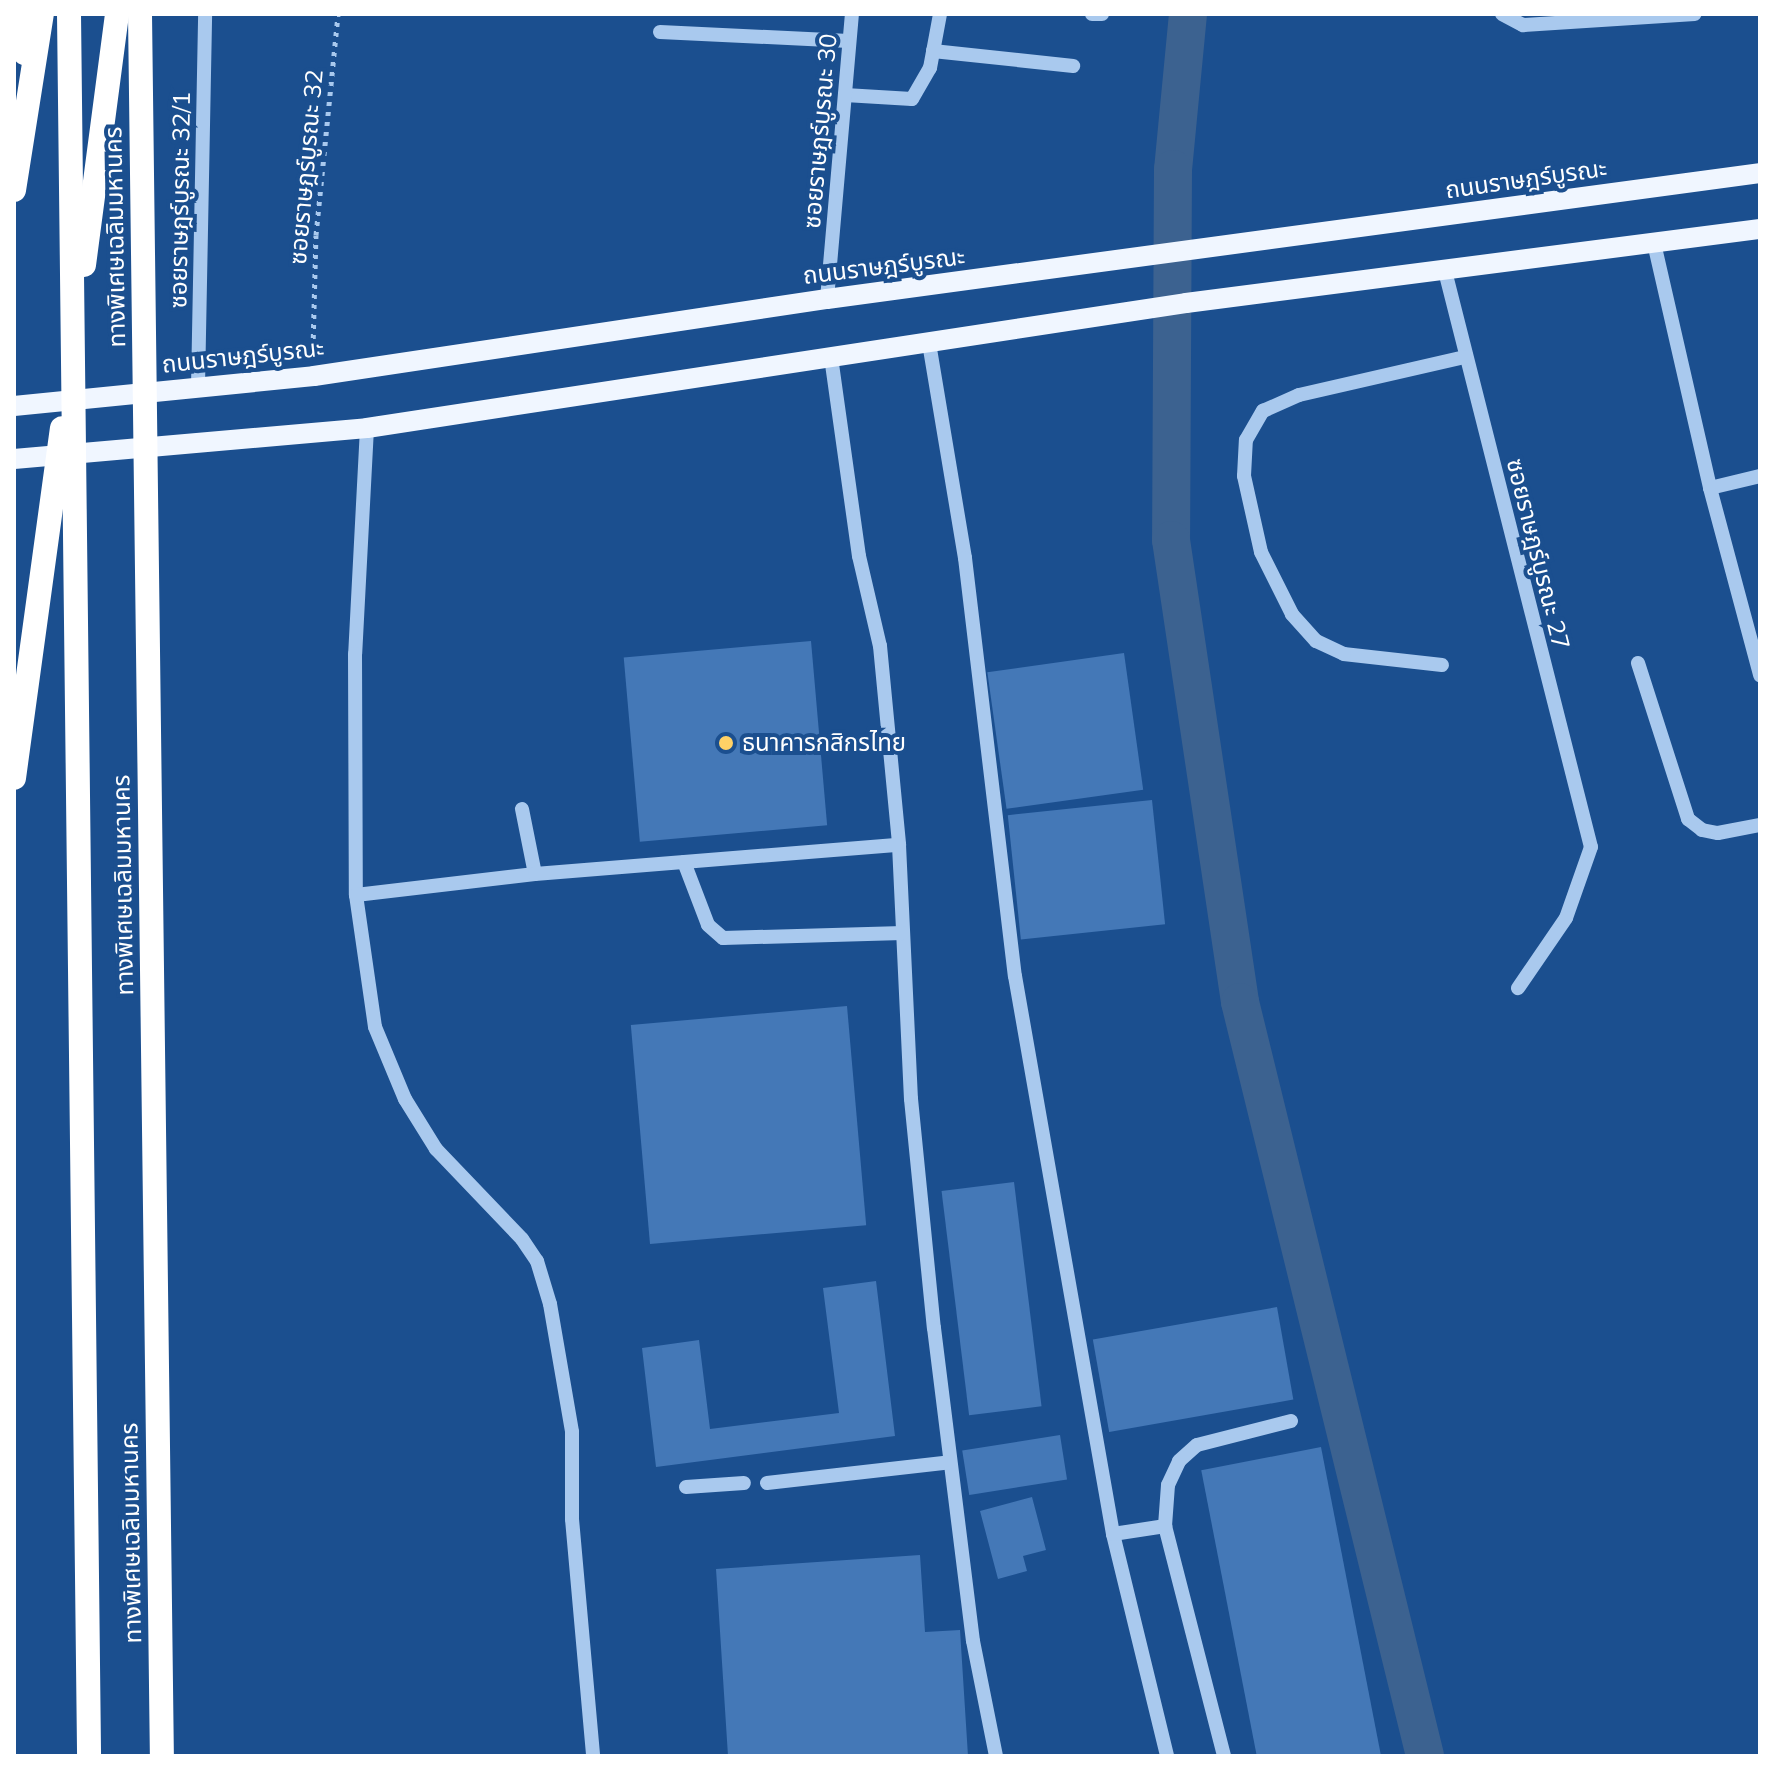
<!DOCTYPE html>
<html>
<head>
<meta charset="utf-8">
<style>
  body { margin:0 }
  #map { position:relative; width:1774px; height:1770px; overflow:hidden; background:#1b4f8f; font-family:Mulish,"Noto Sans Thai",sans-serif }
  div>[style] { position:absolute }
  [style*='--x'] { left:calc(var(--x)*1px); top:calc(var(--y)*1px); width:calc(var(--w)*1px); rotate:calc(var(--a)*1deg) }
  .canal>* { height:38px; margin:-19px; padding:0 19px; transform-origin:19px; border-radius:19px; background:#3c6290 }
  .building>* { inset:0; background:#4478b7; transform-origin:0 0 }
  .path>* { height:5px; margin-top:-2.5px; transform-origin:0; background:repeating-linear-gradient(90deg,#a9c9ee 0 4px,transparent 0 10px) }
  .minor>* { height:14px; margin:-7px; padding:0 7px; transform-origin:7px; border-radius:7px; background:#a9c9ee }
  .major>* { height:20px; margin:-10px; padding:0 10px; transform-origin:10px; border-radius:10px; background:#f0f6ff }
  .highway>* { height:24px; margin:-12px; padding:0 12px; transform-origin:12px; border-radius:12px; background:#fff }
  .dots>* { width:22px; height:22px; translate:-50% -50%; box-sizing:border-box; border:4px solid #1b4f8f; border-radius:50% }
  span { translate:-50% -50%; white-space:nowrap; text-align:center; line-height:1.15; -webkit-text-stroke:8px #1b4f8f; paint-order:stroke }
  .street-label { font-size:24px; color:#fff }
  .poi-label { font-size:24px; color:#fff }
  .left { translate:0 -50%; text-align:left }
  .frame { position:absolute; inset:0; border:16px solid #fff; pointer-events:none }
</style>
</head>
<body>
<div id="map">
  <div class="canal">
    <div style="--x:1188;--y:14;--w:156;--a:95.5"></div>
    <div style="--x:1173;--y:169;--w:371;--a:90.3"></div>
    <div style="--x:1171;--y:540;--w:467;--a:81.5"></div>
    <div style="--x:1240;--y:1002;--w:776;--a:76.21"></div>
  </div>
  <div class="building">
    <div style="left:811px;top:641px;width:185px;height:188px;rotate:85deg"></div>
    <div style="left:1124px;top:653px;width:138px;height:138px;rotate:82deg"></div>
    <div style="left:1152px;top:800px;width:125px;height:145px;rotate:84deg"></div>
    <div style="left:847px;top:1006px;width:220px;height:217px;rotate:85deg"></div>
    <div style="left:1014px;top:1182px;width:226px;height:73px;rotate:83deg"></div>
    <div style="clip-path:polygon(876px 1281px,895px 1436px,656px 1467px,642px 1348px,699px 1340px,710px 1429px,839px 1413px,823px 1288px)"></div>
    <div style="left:1277px;top:1307px;width:94px;height:187px;rotate:80deg"></div>
    <div style="left:1060px;top:1435px;width:45px;height:99px;rotate:81deg"></div>
    <div style="left:1321px;top:1447px;width:315px;height:122px;rotate:79deg"></div>
    <div style="clip-path:polygon(1032px 1497px,1046px 1550px,1023px 1556px,1027px 1571px,998px 1579px,980px 1511px)"></div>
    <div style="clip-path:polygon(920px 1555px,925px 1632px,960px 1630px,968px 1756px,728px 1756px,716px 1569px)"></div>
  </div>
  <div class="path">
    <div style="--x:313;--y:348;--w:113;--a:-88.5"></div>
    <div style="--x:316;--y:235;--w:222;--a:-84.3"></div>
  </div>
  <div class="minor">
    <div style="--x:1092;--y:14;--w:10;--a:0"></div>
    <div style="--x:1502;--y:14;--w:24;--a:28"></div>
    <div style="--x:1523;--y:25;--w:172;--a:-3.7"></div>
    <div style="--x:660;--y:32;--w:189;--a:2.7"></div>
    <div style="--x:933;--y:51;--w:141;--a:6.1"></div>
    <div style="--x:845;--y:95;--w:67;--a:3.4"></div>
    <div style="--x:912;--y:99;--w:36;--a:-60"></div>
    <div style="--x:930;--y:68;--w:55;--a:-79.5"></div>
    <div style="--x:1654;--y:243;--w:251;--a:77.1"></div>
    <div style="--x:1710;--y:488;--w:194;--a:75"></div>
    <div style="--x:1445;--y:271;--w:594;--a:75.78"></div>
    <div style="--x:1591;--y:847;--w:75;--a:109.4"></div>
    <div style="--x:1566;--y:918;--w:85;--a:124.4"></div>
    <div style="--x:827;--y:299;--w:286;--a:-85"></div>
    <div style="--x:929;--y:343;--w:218;--a:80.5"></div>
    <div style="--x:965;--y:558;--w:421;--a:83.2"></div>
    <div style="--x:1015;--y:976;--w:567;--a:80.04"></div>
    <div style="--x:1113;--y:1534;--w:228;--a:76.3"></div>
    <div style="--x:831;--y:357;--w:201;--a:82"></div>
    <div style="--x:859;--y:556;--w:92;--a:76.9"></div>
    <div style="--x:880;--y:646;--w:200;--a:84.5"></div>
    <div style="--x:899;--y:845;--w:254;--a:87.3"></div>
    <div style="--x:911;--y:1099;--w:230;--a:84.3"></div>
    <div style="--x:934;--y:1328;--w:315;--a:82.9"></div>
    <div style="--x:973;--y:1641;--w:117;--a:78.7"></div>
    <div style="--x:198;--y:386;--w:372;--a:-88.9"></div>
    <div style="--x:367;--y:428;--w:226;--a:93"></div>
    <div style="--x:355;--y:654;--w:241;--a:89.8"></div>
    <div style="--x:356;--y:895;--w:133;--a:81.8"></div>
    <div style="--x:375;--y:1027;--w:78;--a:67.4"></div>
    <div style="--x:405;--y:1099;--w:59;--a:58.2"></div>
    <div style="--x:436;--y:1149;--w:124;--a:46.3"></div>
    <div style="--x:522;--y:1239;--w:27;--a:56"></div>
    <div style="--x:537;--y:1261;--w:45;--a:73.2"></div>
    <div style="--x:550;--y:1304;--w:130;--a:80.2"></div>
    <div style="--x:572;--y:1432;--w:87;--a:90"></div>
    <div style="--x:572;--y:1519;--w:238;--a:84.9"></div>
    <div style="--x:1710;--y:488;--w:51;--a:-13.5"></div>
    <div style="--x:1638;--y:663;--w:164;--a:72.2"></div>
    <div style="--x:1688;--y:819;--w:18;--a:38"></div>
    <div style="--x:1702;--y:830;--w:16;--a:11"></div>
    <div style="--x:1718;--y:833;--w:43;--a:-10.8"></div>
    <div style="--x:1442;--y:665;--w:99;--a:-173.6"></div>
    <div style="--x:1344;--y:654;--w:31;--a:-155"></div>
    <div style="--x:1316;--y:641;--w:36;--a:-132"></div>
    <div style="--x:1292;--y:614;--w:69;--a:-116.6"></div>
    <div style="--x:1261;--y:552;--w:78;--a:-102.6"></div>
    <div style="--x:1244;--y:476;--w:36;--a:-87"></div>
    <div style="--x:1246;--y:440;--w:34;--a:-60"></div>
    <div style="--x:1263;--y:411;--w:39;--a:-24"></div>
    <div style="--x:1299;--y:395;--w:170;--a:-12.9"></div>
    <div style="--x:522;--y:809;--w:66;--a:78.7"></div>
    <div style="--x:684;--y:862;--w:67;--a:69.1"></div>
    <div style="--x:708;--y:925;--w:20;--a:41"></div>
    <div style="--x:723;--y:938;--w:180;--a:-1.6"></div>
    <div style="--x:356;--y:895;--w:180;--a:-6.7"></div>
    <div style="--x:535;--y:874;--w:365;--a:-4.6"></div>
    <div style="--x:767;--y:1483;--w:184;--a:-6.5"></div>
    <div style="--x:686;--y:1487;--w:58;--a:-3.9"></div>
    <div style="--x:1165;--y:1526;--w:237;--a:75.6"></div>
    <div style="--x:1113;--y:1534;--w:53;--a:-8.7"></div>
    <div style="--x:1165;--y:1526;--w:41;--a:-85.8"></div>
    <div style="--x:1168;--y:1485;--w:26;--a:-65"></div>
    <div style="--x:1179;--y:1461;--w:24;--a:-42"></div>
    <div style="--x:1197;--y:1445;--w:97;--a:-14.3"></div>
  </div>
  <div class="major">
    <div style="--x:14;--y:406;--w:301;--a:-5.7"></div>
    <div style="--x:314;--y:376;--w:519;--a:-8.54"></div>
    <div style="--x:827;--y:299;--w:941;--a:-7.69"></div>
    <div style="--x:14;--y:459;--w:354;--a:-5"></div>
    <div style="--x:367;--y:428;--w:828;--a:-8.68"></div>
    <div style="--x:1186;--y:303;--w:579;--a:-7.35"></div>
  </div>
  <div class="highway">
    <div style="--x:24;--y:14;--w:39;--a:89"></div>
    <div style="--x:69;--y:14;--w:1742;--a:89.34"></div>
    <div style="--x:140;--y:14;--w:1742;--a:89.28"></div>
    <div style="--x:14;--y:190;--w:178;--a:-81"></div>
    <div style="--x:84;--y:265;--w:253;--a:-82.5"></div>
    <div style="--x:14;--y:778;--w:353;--a:-82.2"></div>
  </div>
  <div class="dots">
    <div style="left:726px;top:743px;background:#ffd166"></div>
  </div>
  <div class="street-label">
    <span style="left:820px;top:131px;rotate:-85deg">ซอยราษฎร์บูรณะ 30</span>
    <span style="left:306px;top:167px;rotate:-85deg">ซอยราษฎร์บูรณะ 32</span>
    <span style="left:1526px;top:179px;rotate:-8deg">ถนนราษฎร์บูรณะ</span>
    <span style="left:180px;top:200px;rotate:-89deg">ซอยราษฎร์บูรณะ 32/1</span>
    <span style="left:115px;top:237px;rotate:-91deg">ทางพิเศษเฉลิมมหานคร</span>
    <span style="left:884px;top:266px;rotate:-7deg">ถนนราษฎร์บูรณะ</span>
    <span style="left:243px;top:356px;rotate:-6deg">ถนนราษฎร์บูรณะ</span>
    <span style="left:1538px;top:554px;rotate:76deg">ซอยราษฎร์บูรณะ 27</span>
    <span style="left:123px;top:885px;rotate:-91deg">ทางพิเศษเฉลิมมหานคร</span>
    <span style="left:131px;top:1533px;rotate:-91deg">ทางพิเศษเฉลิมมหานคร</span>
  </div>
  <div class="poi-label">
    <span class="left" style="left:742px;top:743px">ธนาคารกสิกรไทย</span>
  </div>
  <div class="frame"></div>
</div>
</body>
</html>
